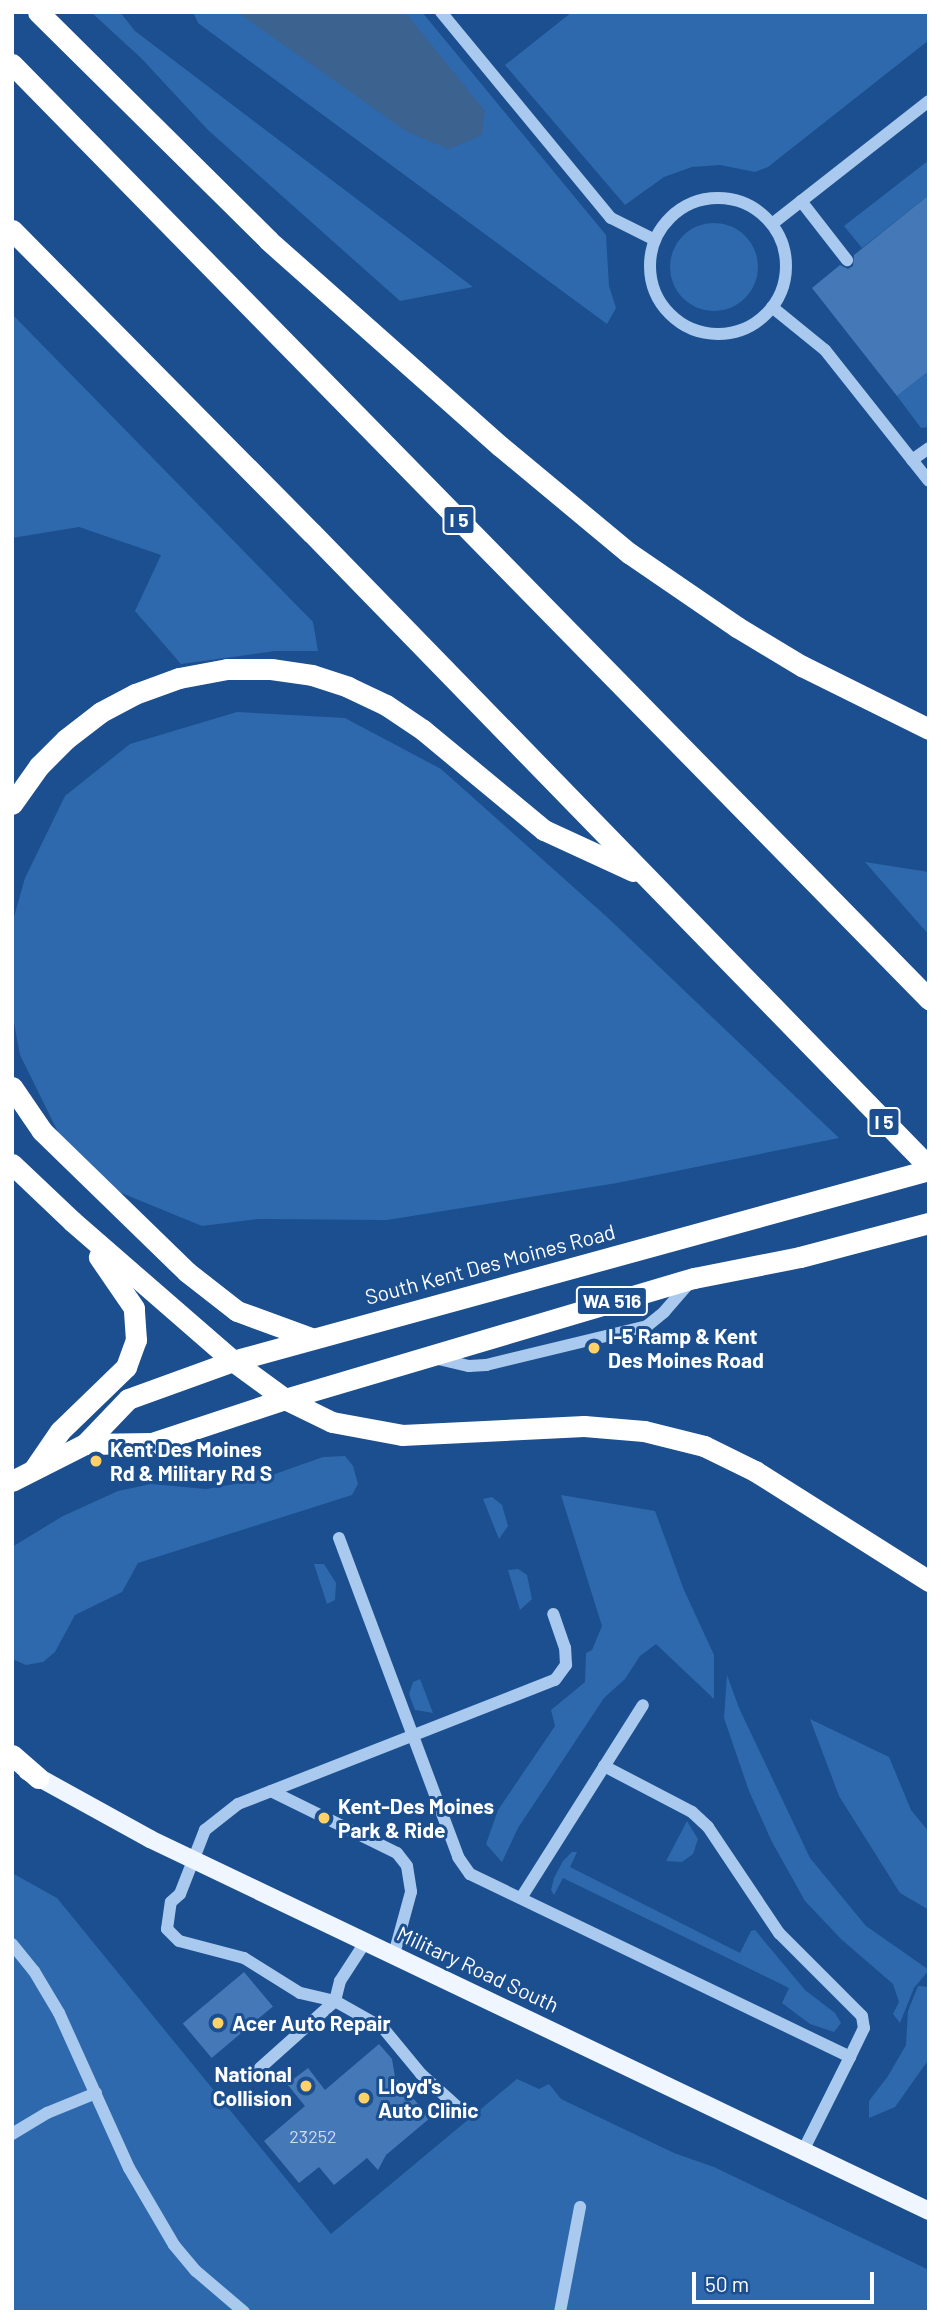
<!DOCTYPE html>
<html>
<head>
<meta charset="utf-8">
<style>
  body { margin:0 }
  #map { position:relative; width:941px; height:2324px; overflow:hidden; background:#1b4f8f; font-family:Barlow,sans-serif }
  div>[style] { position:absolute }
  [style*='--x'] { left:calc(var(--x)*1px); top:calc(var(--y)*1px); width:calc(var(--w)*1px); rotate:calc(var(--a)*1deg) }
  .green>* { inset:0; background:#2e69ad }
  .round { border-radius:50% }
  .water>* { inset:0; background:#3c6290 }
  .building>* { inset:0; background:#4478b7; transform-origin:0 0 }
  .minor>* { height:12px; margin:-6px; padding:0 6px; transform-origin:6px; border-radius:6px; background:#a9c9ee }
  .minor>.ring { margin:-6px; padding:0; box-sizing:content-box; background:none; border:12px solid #a9c9ee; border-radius:50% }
  .major>* { height:18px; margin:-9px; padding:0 9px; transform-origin:9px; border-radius:9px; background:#f0f6ff }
  .highway>* { height:21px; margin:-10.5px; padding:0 10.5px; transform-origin:10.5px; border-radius:10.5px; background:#fff }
  .dots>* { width:19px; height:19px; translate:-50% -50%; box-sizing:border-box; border:4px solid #1b4f8f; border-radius:50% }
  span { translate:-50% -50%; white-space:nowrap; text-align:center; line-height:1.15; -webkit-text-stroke:6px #1b4f8f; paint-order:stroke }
  .number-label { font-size:18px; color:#d0dded }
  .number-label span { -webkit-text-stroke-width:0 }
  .shield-label span { padding:2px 5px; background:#1b4f8f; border:2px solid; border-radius:5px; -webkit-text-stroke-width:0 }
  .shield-label { font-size:19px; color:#fff; font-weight:700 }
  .street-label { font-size:21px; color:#fff }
  .poi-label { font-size:21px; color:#fff; font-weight:700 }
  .left { translate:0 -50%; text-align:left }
  .right { translate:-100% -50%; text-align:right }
  .frame { position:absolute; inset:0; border:14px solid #fff; pointer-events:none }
  .scale { position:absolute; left:692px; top:2272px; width:182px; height:32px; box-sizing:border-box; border:4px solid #fff; border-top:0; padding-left:9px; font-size:21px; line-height:24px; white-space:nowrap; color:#fff; -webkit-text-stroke:5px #1b4f8f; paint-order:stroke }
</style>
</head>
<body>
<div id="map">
  <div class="green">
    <div style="clip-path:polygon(91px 12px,120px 12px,135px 31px,473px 287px,400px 301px,208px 130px,141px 58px)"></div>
    <div style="clip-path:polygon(193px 12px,422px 12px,606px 235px,609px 286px,616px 308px,607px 324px,198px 23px)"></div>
    <div style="clip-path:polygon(572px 12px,929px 12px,929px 40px,768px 167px,755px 172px,720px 165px,692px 167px,664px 177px,625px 205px,505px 65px)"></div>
    <div style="clip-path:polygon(929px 160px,929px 195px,862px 248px,844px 226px)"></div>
    <div class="round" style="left:670px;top:223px;width:88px;height:88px"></div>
    <div style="clip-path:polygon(12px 314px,313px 622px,318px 651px,275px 651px,181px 664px,135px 611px,161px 555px,79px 527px,12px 538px)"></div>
    <div style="clip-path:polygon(929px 371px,929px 427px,921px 428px,897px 396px)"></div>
    <div style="clip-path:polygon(237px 712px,345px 718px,441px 769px,607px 917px,839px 1138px,617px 1183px,387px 1220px,259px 1219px,202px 1226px,119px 1192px,59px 1134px,20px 1055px,12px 1012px,12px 924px,25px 878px,65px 796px,130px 744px)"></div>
    <div style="clip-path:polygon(865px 862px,929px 872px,929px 935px)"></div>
    <div style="clip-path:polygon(345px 1456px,353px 1466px,358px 1484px,352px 1495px,138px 1563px,122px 1592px,75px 1615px,55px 1652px,43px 1662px,26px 1665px,12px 1659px,12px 1547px,63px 1516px,118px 1491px,151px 1484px,206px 1489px,258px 1480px,323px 1457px)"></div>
    <div style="clip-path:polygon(561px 1495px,655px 1511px,684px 1590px,714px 1655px,714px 1699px,656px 1644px,640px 1656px,625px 1679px,604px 1698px,518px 1828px,502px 1862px,486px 1844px,498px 1810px,555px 1726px,551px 1710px,585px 1682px,586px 1653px,592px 1650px,602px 1626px)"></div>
    <div style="clip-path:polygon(492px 1497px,502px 1505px,508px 1526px,499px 1539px,483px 1499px)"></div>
    <div style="clip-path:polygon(314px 1564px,324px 1564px,336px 1583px,335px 1600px,327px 1604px)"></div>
    <div style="clip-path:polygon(518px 1569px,527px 1575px,532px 1599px,520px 1610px,508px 1570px)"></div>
    <div style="clip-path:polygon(727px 1675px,739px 1708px,810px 1858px,866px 1926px,929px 1970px,914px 1988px,900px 2023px,893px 2014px,899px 2002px,893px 1984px,841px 1939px,805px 1901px,772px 1842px,749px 1791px,724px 1718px)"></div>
    <div style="clip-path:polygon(420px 1679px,433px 1713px,415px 1710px,409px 1694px,413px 1682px)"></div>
    <div style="clip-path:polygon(810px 1719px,889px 1757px,911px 1810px,929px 1832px,929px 1910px,900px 1893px,839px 1796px)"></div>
    <div style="clip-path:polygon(687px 1821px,698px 1839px,693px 1854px,682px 1862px,666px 1861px)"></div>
    <div style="clip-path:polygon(572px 1852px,577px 1852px,570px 1867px,740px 1953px,751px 1931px,755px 1930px,805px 1990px,835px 2013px,841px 2023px,834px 2032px,810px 2024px,782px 2003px,789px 1988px,563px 1878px,554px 1895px,551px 1890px,554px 1878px,563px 1861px)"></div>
    <div style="clip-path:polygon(12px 1873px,57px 1898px,331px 2234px,517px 2079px,539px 2089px,549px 2084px,561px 2099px,674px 2153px,714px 2167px,929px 2270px,929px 2312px,12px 2312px)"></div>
    <div style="clip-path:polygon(918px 1986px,929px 1987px,929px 2059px,895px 2107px,869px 2118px,869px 2101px,888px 2076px,906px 2045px,908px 2011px)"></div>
  </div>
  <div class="water">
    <div style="clip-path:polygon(237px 12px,405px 12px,485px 111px,482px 135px,449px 149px,409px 133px)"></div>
  </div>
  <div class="building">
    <div style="clip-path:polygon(929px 195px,929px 371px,897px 396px,812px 288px,840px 265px,848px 269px,853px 266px,854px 255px)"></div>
    <div style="left:244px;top:1972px;width:45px;height:80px;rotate:50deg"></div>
    <div style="clip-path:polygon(379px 2044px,392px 2059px,395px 2077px,430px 2118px,386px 2155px,378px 2170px,367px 2158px,334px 2185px,319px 2167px,299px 2183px,264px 2141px,305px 2106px,287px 2084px,308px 2068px,325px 2090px)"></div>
  </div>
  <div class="minor">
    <div style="--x:441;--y:12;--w:267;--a:50.5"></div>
    <div style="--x:611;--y:218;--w:49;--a:26.6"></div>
    <div class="ring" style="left:650px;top:198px;width:124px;height:124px"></div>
    <div style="--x:801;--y:201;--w:75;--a:52.1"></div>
    <div style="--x:772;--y:224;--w:199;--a:-38.1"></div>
    <div style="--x:772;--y:307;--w:68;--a:39.1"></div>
    <div style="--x:825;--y:350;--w:167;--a:51.6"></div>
    <div style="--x:912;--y:460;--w:21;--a:-35"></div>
    <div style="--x:434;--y:1358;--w:36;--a:13"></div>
    <div style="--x:469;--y:1366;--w:17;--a:-3"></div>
    <div style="--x:486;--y:1365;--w:166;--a:-13.6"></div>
    <div style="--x:647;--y:1326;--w:22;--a:-39"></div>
    <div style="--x:664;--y:1312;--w:40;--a:-49"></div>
    <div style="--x:339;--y:1538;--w:340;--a:69.5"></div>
    <div style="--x:458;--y:1857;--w:21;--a:55"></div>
    <div style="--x:470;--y:1874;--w:422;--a:25.7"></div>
    <div style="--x:850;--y:2057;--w:105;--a:116.6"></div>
    <div style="--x:604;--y:1766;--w:99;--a:27.6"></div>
    <div style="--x:692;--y:1812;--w:22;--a:43"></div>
    <div style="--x:708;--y:1827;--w:128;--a:56.2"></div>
    <div style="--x:779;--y:1933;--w:117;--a:45"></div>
    <div style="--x:862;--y:2016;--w:12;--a:81"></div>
    <div style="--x:864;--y:2028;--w:32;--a:116"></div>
    <div style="--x:271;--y:1791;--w:140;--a:26.2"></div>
    <div style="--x:397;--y:1853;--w:16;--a:52"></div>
    <div style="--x:407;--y:1866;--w:26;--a:81"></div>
    <div style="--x:411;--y:1892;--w:64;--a:105.3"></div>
    <div style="--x:521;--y:1898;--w:228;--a:-57.7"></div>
    <div style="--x:366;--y:1941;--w:48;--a:123"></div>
    <div style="--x:340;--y:1981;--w:21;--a:104"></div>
    <div style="--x:335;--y:2001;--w:55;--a:29.4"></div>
    <div style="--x:383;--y:2028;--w:60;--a:50.4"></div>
    <div style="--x:421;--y:2074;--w:57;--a:42.1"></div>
    <div style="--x:12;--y:1944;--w:35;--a:51"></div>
    <div style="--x:34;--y:1971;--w:49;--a:59.2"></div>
    <div style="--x:59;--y:2013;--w:170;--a:65.7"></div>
    <div style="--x:129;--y:2168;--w:89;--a:59.7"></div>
    <div style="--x:174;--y:2245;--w:34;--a:50"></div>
    <div style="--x:196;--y:2271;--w:63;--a:40.5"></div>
    <div style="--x:335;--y:2001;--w:36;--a:-167"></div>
    <div style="--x:300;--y:1993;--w:66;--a:-148"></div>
    <div style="--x:244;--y:1958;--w:67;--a:-165.3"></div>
    <div style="--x:179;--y:1941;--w:17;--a:-135"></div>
    <div style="--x:167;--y:1929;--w:27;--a:-82"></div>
    <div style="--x:171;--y:1902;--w:12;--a:-42"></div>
    <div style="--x:180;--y:1894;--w:69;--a:-68.7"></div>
    <div style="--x:205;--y:1830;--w:42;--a:-38.2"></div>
    <div style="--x:238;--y:1804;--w:340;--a:-21.4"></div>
    <div style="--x:555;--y:1680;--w:19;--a:-54"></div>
    <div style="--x:566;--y:1665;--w:17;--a:-93"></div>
    <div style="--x:565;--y:1648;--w:36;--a:-109"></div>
    <div style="--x:260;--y:2068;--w:101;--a:-41.8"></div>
    <div style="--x:12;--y:2134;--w:41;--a:-31"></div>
    <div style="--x:47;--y:2113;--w:53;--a:-22.2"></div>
    <div style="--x:560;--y:2312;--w:107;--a:-79.2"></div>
  </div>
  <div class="major">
    <div style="--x:27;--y:1771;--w:141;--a:28.9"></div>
    <div style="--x:150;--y:1839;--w:863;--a:25.53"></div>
  </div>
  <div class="highway">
    <div style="--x:38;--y:12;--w:324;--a:44.7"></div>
    <div style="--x:268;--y:240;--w:310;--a:41.6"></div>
    <div style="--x:500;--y:446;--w:168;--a:39.7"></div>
    <div style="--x:629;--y:553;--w:131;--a:34.4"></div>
    <div style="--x:737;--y:627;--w:76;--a:31"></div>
    <div style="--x:802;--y:666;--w:142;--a:26.4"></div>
    <div style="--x:12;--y:64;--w:1310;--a:45.56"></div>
    <div style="--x:12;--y:230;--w:426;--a:45.3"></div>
    <div style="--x:312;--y:533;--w:885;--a:45.78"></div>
    <div style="--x:12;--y:804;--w:47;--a:-54.6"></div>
    <div style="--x:39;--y:766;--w:38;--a:-45"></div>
    <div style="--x:66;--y:739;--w:44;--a:-37.6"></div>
    <div style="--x:101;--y:712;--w:38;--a:-28"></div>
    <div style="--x:135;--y:694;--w:47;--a:-20"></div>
    <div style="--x:179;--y:678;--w:49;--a:-10.6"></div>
    <div style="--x:227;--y:669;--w:44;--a:0"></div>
    <div style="--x:271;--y:669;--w:41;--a:8.3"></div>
    <div style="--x:312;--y:675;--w:38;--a:18"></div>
    <div style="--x:348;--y:687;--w:42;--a:25.3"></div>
    <div style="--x:386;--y:705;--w:45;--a:34"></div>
    <div style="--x:423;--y:730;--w:157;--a:39.6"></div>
    <div style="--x:544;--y:830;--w:98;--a:24.7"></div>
    <div style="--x:12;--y:1087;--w:53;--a:55.7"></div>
    <div style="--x:42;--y:1131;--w:202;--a:44.2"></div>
    <div style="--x:187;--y:1272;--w:63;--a:38"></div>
    <div style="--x:237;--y:1311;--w:79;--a:20"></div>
    <div style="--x:12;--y:1164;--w:83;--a:43.5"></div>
    <div style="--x:72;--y:1221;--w:213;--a:41"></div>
    <div style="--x:233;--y:1361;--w:64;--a:36.2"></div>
    <div style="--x:285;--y:1399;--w:52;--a:26.1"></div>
    <div style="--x:332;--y:1422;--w:71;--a:10.5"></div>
    <div style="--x:402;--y:1435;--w:182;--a:-2.8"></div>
    <div style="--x:584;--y:1426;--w:60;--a:4.8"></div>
    <div style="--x:644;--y:1431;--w:62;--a:14"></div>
    <div style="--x:704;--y:1446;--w:57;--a:26.1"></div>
    <div style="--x:755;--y:1471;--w:206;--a:32.3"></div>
    <div style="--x:85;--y:1444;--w:67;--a:-0.9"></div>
    <div style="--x:152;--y:1443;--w:140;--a:-18.3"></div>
    <div style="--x:285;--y:1399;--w:427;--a:-16.5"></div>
    <div style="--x:694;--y:1278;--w:108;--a:-11.2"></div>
    <div style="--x:800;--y:1257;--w:133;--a:-14.8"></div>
    <div style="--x:34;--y:1469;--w:46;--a:-55.6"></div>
    <div style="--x:60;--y:1431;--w:92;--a:-44.1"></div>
    <div style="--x:126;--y:1367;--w:29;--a:-70"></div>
    <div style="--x:136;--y:1340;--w:32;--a:-94"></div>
    <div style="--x:134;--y:1308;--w:62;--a:-124.5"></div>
    <div style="--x:12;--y:1481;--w:82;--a:-26.9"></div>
    <div style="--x:85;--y:1444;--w:62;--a:-46.3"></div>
    <div style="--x:128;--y:1399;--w:112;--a:-19.9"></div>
    <div style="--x:233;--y:1361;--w:722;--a:-15.35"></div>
    <div style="--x:12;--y:1755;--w:35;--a:41"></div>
  </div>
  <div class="dots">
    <div style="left:594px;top:1348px;background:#ffd166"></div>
    <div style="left:96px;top:1461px;background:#ffd166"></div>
    <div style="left:324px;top:1818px;background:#ffd166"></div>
    <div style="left:218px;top:2023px;background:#ffd166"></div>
    <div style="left:306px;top:2086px;background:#ffd166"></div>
    <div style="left:364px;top:2098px;background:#ffd166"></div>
  </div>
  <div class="number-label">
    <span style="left:313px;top:2136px">23252</span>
  </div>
  <div class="shield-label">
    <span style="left:459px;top:520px">I 5</span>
    <span style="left:884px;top:1122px">I 5</span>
    <span style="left:612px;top:1301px">WA 516</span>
  </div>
  <div class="street-label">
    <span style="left:490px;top:1264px;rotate:-15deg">South Kent Des Moines Road</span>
    <span style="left:478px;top:1969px;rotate:25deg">Military Road South</span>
  </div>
  <div class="poi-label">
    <span class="left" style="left:608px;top:1348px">I-5 Ramp &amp; Kent<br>Des Moines Road</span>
    <span class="left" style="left:110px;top:1461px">Kent Des Moines<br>Rd &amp; Military Rd S</span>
    <span class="left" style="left:338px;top:1818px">Kent-Des Moines<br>Park &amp; Ride</span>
    <span class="left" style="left:232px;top:2023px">Acer Auto Repair</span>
    <span class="right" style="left:292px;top:2086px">National<br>Collision</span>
    <span class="left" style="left:378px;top:2098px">Lloyd's<br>Auto Clinic</span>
  </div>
  <div class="frame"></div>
  <div class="scale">50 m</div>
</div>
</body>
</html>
